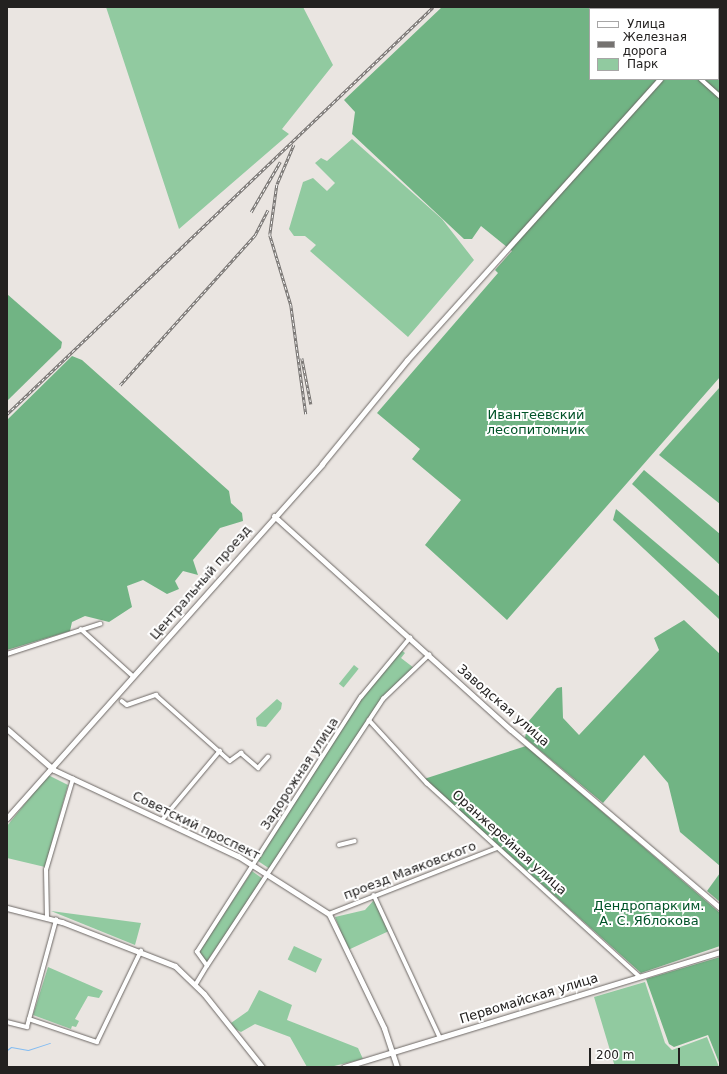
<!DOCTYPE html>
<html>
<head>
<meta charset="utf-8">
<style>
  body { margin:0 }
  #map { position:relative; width:727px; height:1074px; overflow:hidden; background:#eae5e1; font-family:"DejaVu Sans",sans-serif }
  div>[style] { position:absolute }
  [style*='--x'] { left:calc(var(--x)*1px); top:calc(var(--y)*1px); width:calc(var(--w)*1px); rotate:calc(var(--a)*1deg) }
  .green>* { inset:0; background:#91caa0; transform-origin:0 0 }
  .forest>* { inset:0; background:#71b484 }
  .stream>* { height:1px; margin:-0.5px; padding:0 0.5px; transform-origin:0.5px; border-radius:0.5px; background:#83bcf2 }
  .roads { filter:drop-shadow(0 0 1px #6c6764) drop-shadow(0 0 1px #6c6764) }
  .street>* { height:3.5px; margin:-1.75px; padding:0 1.75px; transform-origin:1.75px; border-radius:1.75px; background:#fff }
  .secondary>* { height:5px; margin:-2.5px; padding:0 2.5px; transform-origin:2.5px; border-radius:2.5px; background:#fff }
  .rail>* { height:2.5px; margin-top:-1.25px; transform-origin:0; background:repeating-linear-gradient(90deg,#fff 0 3px,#757270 0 6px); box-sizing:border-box; border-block:1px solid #757270 }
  span { translate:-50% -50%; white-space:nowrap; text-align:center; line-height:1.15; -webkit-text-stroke:4px #fff; paint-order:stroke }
  .park-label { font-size:13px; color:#005328 }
  .street-label { font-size:13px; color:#232120 }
  .frame { position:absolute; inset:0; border:8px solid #232120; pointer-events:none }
  .legend { position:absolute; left:589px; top:8px; width:130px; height:72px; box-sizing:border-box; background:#fff; border:1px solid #a7a6a6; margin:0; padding:5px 7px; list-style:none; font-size:12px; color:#232120 }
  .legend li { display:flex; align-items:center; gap:8px; height:20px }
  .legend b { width:20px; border:1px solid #a7a6a6 }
  .scale { position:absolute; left:589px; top:1048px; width:91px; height:18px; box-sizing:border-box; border:2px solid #232120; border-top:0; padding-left:5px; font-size:12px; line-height:14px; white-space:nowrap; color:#232120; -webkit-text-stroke:3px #fff; paint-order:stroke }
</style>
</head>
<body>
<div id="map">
  <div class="green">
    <div style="clip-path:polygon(106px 7px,303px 7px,333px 65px,282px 129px,289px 134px,179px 229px)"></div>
    <div style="clip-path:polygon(352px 139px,442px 219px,474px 260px,408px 337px,310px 251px,316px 245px,305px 236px,294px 236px,289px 229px,303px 182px,313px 178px,327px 191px,335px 183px,315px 163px,321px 158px,327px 161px)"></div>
    <div style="clip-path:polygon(400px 649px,405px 653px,401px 658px,414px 668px,383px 699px,270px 869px,258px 861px,359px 701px)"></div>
    <div style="left:354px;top:665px;width:6px;height:24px;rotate:39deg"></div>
    <div style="clip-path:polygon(277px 699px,282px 703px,281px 709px,266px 727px,257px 726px,256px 718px)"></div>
    <div style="clip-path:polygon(48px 775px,68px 785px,45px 867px,7px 858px,7px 826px)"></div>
    <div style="clip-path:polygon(252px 871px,263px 879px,206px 963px,199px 952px)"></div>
    <div style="clip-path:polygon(374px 900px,389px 931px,348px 950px,335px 917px,365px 910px)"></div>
    <div style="clip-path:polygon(51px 911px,141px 923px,135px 945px)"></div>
    <div style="left:294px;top:946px;width:31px;height:15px;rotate:25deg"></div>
    <div style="clip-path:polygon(48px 967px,103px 991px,99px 998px,88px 996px,75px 1019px,79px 1021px,76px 1027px,72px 1026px,71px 1029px,33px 1015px)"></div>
    <div style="clip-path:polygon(645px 982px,665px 1043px,672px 1050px,707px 1037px,719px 1067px,615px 1067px,594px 997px)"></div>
    <div style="clip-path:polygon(259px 990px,292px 1005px,287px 1020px,358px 1048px,363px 1059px,330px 1067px,307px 1067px,290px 1037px,255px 1024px,241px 1032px,235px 1029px,231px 1023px,248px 1011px)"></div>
  </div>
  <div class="forest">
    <div style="clip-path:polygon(442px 7px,697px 7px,590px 9px,590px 79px,718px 79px,720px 28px,720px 377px,507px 620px,425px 545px,461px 500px,412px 459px,420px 449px,377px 413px,498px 273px,495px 270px,512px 251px,481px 226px,472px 239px,464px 239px,352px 134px,355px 112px,344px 100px)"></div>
    <div style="clip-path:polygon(7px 294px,62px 342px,61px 348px,7px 401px)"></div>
    <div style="clip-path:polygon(72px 356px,82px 360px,229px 491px,231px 503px,242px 513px,243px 521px,220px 528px,193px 560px,198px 575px,183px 571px,175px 581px,179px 589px,167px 594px,143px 580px,127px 586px,132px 607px,109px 622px,85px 616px,72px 622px,70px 631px,7px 650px,7px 420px)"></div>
    <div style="clip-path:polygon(720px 387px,720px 504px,659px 455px)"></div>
    <div style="clip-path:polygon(644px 470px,720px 534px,720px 565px,632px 484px)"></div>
    <div style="clip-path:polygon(616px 509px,720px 597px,720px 620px,613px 520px)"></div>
    <div style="clip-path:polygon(684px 620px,720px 654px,720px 866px,680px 832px,668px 783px,644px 755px,603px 803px,525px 738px,528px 722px,557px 688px,562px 687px,563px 718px,579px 735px,659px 650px,654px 638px)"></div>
    <div style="clip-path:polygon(526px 746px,720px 913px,720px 946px,641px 973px,424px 779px)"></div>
    <div style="clip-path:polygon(720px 873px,720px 902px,707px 891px)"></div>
    <div style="clip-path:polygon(720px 957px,720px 1065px,708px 1035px,674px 1047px,669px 1044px,646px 979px)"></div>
  </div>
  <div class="stream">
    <div style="--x:7;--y:1050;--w:5;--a:-37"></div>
    <div style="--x:11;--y:1047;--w:17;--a:10"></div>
    <div style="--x:28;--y:1050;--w:23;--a:-18"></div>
  </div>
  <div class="roads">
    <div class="street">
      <div style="--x:718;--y:20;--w:3;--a:-45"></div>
      <div style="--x:701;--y:79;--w:25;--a:42"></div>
      <div style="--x:81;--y:629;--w:70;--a:42.1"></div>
      <div style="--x:7;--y:654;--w:98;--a:-17.9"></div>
      <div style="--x:122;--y:701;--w:6;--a:39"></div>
      <div style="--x:127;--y:705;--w:31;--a:-19"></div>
      <div style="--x:156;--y:695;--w:99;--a:41.7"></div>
      <div style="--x:230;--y:761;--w:14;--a:-36"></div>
      <div style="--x:241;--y:753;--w:23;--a:41"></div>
      <div style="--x:258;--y:768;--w:15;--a:-48"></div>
      <div style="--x:369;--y:720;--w:86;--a:47.4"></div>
      <div style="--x:427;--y:783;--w:288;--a:42.3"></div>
      <div style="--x:162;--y:820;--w:90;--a:-50"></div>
      <div style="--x:339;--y:845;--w:16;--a:-14"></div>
      <div style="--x:374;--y:895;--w:157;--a:65.1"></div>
      <div style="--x:329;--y:914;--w:180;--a:-21.4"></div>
      <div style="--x:47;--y:918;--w:48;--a:-91.2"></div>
      <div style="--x:46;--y:870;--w:95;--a:-73.5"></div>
      <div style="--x:207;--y:966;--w:320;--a:-56.6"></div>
      <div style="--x:383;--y:699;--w:64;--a:-43.7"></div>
      <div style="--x:196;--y:984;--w:21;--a:-59"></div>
      <div style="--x:207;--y:966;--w:17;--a:-126"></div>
      <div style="--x:197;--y:952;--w:303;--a:-57.3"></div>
      <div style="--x:361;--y:697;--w:77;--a:-50.3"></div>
      <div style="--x:29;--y:1019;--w:72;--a:18.7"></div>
      <div style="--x:97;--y:1042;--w:101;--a:-64.2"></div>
      <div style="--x:7;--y:1022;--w:21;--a:14"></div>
      <div style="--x:27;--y:1027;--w:111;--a:-74.8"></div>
    </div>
    <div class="secondary">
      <div style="--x:718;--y:24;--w:2;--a:-27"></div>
      <div style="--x:274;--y:516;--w:319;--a:42.1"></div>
      <div style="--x:511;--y:730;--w:275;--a:40.4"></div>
      <div style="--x:7;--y:729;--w:62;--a:41.1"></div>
      <div style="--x:54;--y:770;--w:203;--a:25.1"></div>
      <div style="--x:238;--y:856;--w:108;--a:32.5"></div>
      <div style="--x:329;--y:914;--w:127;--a:64.2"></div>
      <div style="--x:384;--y:1028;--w:41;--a:71.6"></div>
      <div style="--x:7;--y:818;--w:474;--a:-48.3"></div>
      <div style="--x:322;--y:464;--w:134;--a:-50.7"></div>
      <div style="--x:407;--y:360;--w:378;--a:-48"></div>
      <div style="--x:7;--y:908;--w:57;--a:14.3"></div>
      <div style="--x:62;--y:922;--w:121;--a:21.3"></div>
      <div style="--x:175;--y:966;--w:40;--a:44"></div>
      <div style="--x:204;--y:994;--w:93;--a:51.5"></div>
      <div style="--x:344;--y:1067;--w:393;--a:-17"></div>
    </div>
  </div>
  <div class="rail">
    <div style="--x:294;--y:145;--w:43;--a:113"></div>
    <div style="--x:277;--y:185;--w:50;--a:98"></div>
    <div style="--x:270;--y:235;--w:73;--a:73.3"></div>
    <div style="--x:291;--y:305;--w:110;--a:82.2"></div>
    <div style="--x:251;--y:212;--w:58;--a:-59.9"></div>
    <div style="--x:302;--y:358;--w:47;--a:78.9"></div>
    <div style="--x:120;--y:385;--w:202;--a:-48"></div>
    <div style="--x:255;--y:235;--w:28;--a:-63"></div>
    <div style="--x:7;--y:414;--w:589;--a:-43.69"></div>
  </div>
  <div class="park-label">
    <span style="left:536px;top:423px">Ивантеевский<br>лесопитомник</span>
    <span style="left:649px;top:914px">Дендропарк им.<br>А. С. Яблокова</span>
  </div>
  <div class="street-label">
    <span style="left:201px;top:583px;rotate:-49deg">Центральный проезд</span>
    <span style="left:503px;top:706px;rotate:41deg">Заводская улица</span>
    <span style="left:300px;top:774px;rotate:-57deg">Задорожная улица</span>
    <span style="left:196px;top:826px;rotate:26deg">Советский проспект</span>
    <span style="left:509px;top:843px;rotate:42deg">Оранжерейная улица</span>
    <span style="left:410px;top:871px;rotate:-21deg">проезд Маяковского</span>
    <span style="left:529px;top:999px;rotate:-17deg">Первомайская улица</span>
  </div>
  <div class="frame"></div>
  <ul class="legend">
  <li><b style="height:5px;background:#fff"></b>Улица</li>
  <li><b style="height:5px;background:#757270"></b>Железная дорога</li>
  <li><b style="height:11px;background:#91caa0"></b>Парк</li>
  </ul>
  <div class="scale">200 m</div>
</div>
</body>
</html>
